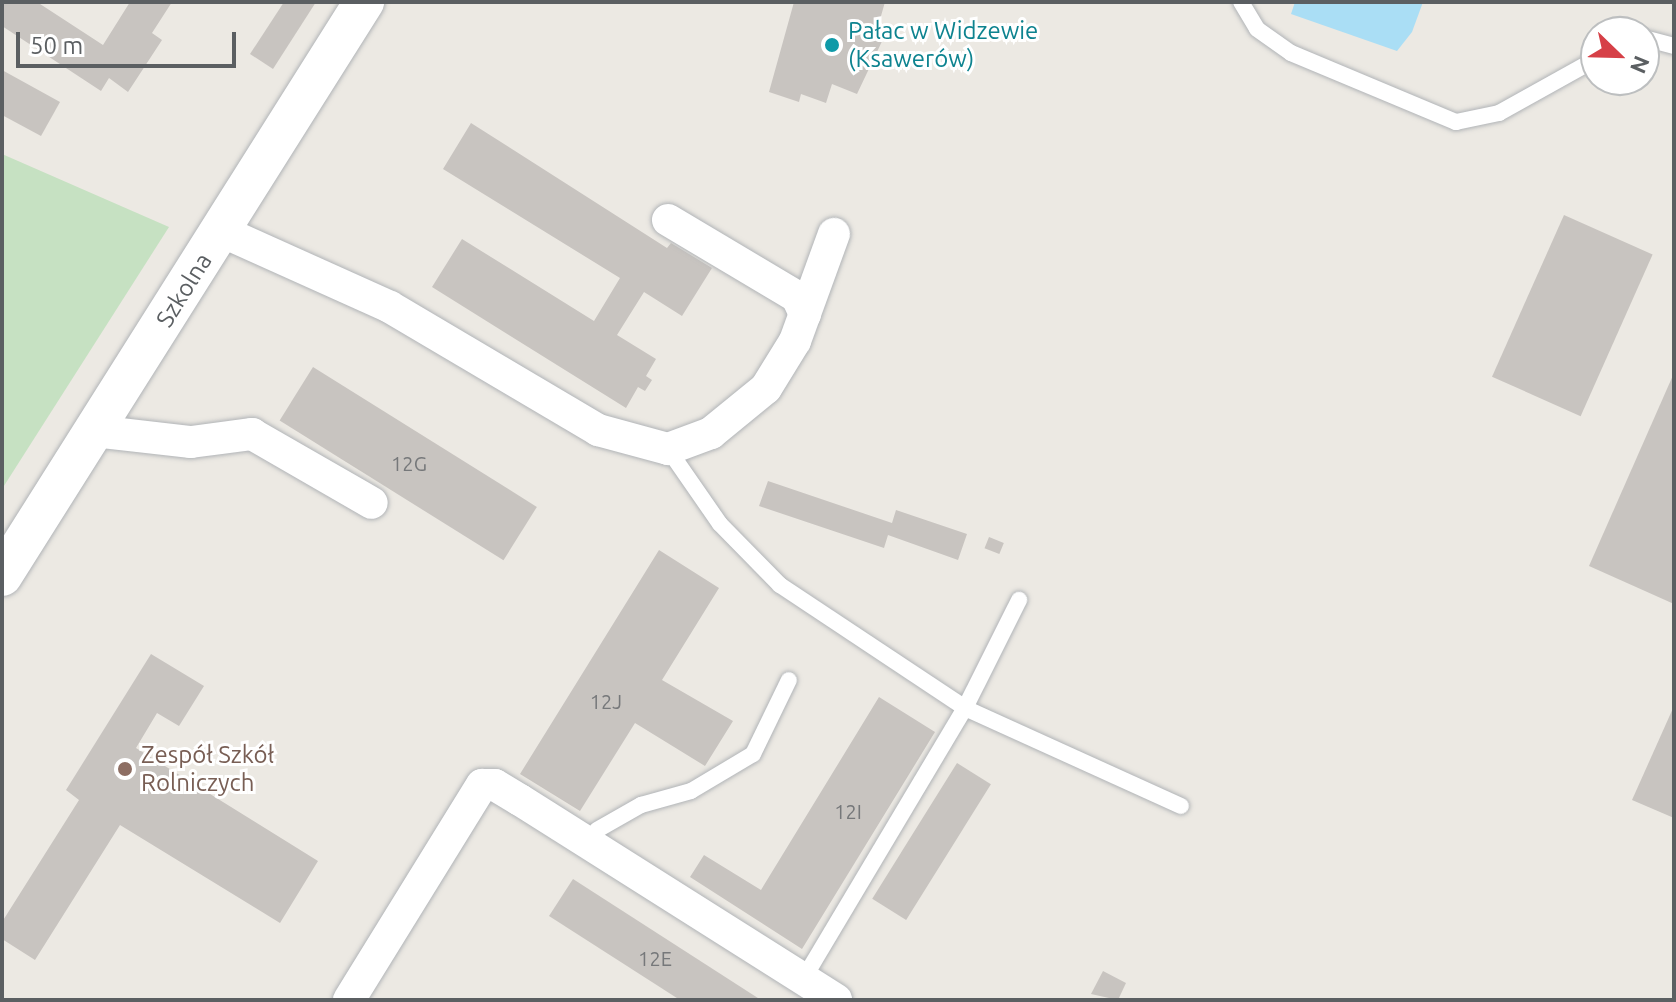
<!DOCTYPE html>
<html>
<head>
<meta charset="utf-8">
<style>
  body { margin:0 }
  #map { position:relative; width:1676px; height:1002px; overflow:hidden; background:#ece9e3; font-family:Ubuntu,sans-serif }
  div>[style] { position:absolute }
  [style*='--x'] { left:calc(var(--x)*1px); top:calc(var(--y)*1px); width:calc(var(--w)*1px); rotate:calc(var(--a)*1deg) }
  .green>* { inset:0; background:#c6e1c2 }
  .water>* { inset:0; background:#aadef5 }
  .building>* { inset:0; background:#c8c4c0; transform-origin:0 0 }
  .roads { filter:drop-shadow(0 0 2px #b1b4b7) drop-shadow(0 0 2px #b1b4b7) }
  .service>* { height:16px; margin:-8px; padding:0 8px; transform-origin:8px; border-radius:8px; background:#fff }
  .minor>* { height:32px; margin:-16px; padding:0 16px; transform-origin:16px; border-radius:16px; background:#fff }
  .tertiary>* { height:40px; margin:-20px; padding:0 20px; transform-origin:20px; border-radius:20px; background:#fff }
  .dots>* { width:22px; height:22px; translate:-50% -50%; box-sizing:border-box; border:4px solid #fff; border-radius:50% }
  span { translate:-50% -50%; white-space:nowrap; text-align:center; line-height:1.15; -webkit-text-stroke:6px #fff; paint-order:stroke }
  .number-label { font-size:20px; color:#76787a }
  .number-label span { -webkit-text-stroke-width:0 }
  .culture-label { font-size:24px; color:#0d838f }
  .left { translate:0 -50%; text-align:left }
  .street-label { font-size:24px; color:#5b5f62 }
  .education-label { font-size:24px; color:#785e54 }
  .frame { position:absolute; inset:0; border:4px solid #5b5f62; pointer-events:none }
  .north { position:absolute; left:1580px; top:16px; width:80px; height:80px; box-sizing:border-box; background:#fff; border:2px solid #bdbfc0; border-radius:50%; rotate:113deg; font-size:22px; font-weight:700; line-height:32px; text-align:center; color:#5b5f62 }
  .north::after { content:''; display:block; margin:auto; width:28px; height:36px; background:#d64047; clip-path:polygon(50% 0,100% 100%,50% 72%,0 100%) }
  .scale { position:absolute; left:16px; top:32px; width:220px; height:36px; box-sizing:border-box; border:4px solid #5b5f62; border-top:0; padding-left:10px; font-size:24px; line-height:28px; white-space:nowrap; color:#5b5f62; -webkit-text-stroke:6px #fff; paint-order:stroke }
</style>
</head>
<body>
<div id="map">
  <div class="green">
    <div style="clip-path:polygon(2px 154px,169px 227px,2px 489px)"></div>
  </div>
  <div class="water">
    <div style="clip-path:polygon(1295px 2px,1423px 2px,1412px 32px,1397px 51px,1291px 14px)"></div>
  </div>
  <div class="building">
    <div style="clip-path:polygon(2px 2px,37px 2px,103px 45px,130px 2px,172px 2px,152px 33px,162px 40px,128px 92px,109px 78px,101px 91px,2px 26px)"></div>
    <div style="clip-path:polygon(284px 2px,316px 2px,273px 69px,250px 54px)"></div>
    <div style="clip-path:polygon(794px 2px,885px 2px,879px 23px,884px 24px,881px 33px,885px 35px,857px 94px,832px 84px,826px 103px,801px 94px,799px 102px,769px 92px)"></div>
    <div style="clip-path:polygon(2px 70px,60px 102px,41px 136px,2px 115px)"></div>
    <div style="clip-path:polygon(471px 123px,667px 248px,671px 243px,712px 268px,682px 316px,644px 292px,617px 335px,656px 359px,646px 376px,652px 380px,645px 391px,638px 387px,626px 408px,432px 287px,462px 239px,594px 321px,620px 278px,443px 169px)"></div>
    <div style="left:1564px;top:215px;width:97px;height:177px;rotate:24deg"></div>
    <div style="left:313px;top:367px;width:264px;height:63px;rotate:32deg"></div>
    <div style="clip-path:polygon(1674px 373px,1674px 604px,1589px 566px)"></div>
    <div style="clip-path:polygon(768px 481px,892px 523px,896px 510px,967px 534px,958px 560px,888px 535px,884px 548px,759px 506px)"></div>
    <div style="left:989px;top:537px;width:16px;height:12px;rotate:22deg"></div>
    <div style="clip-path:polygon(659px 550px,719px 588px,662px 680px,733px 721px,705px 766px,635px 723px,580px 811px,520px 774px)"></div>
    <div style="clip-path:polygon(151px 654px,204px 686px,179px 726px,157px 713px,136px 748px,318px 861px,280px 923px,120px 825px,35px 960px,2px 939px,2px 922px,79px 800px,66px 790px)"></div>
    <div style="clip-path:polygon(879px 697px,935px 732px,802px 949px,690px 877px,704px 855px,761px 890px)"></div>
    <div style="clip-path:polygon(1674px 706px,1674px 818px,1632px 800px)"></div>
    <div style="left:957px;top:763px;width:40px;height:160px;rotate:32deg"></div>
    <div style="clip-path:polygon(573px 879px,761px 1000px,680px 1000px,549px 916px)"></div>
    <div style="clip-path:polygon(1103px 971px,1126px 983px,1118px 1000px,1091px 994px)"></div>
  </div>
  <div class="roads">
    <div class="service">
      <div style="--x:1241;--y:2;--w:31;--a:59"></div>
      <div style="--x:1257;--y:29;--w:42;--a:35.2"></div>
      <div style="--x:1291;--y:53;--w:179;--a:22.7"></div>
      <div style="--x:1456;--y:122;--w:44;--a:-11.8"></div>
      <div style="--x:1499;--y:113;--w:111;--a:-29.1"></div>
      <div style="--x:1644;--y:38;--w:31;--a:15"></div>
      <div style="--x:668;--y:449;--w:91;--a:55.3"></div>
      <div style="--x:720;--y:524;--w:86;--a:45.5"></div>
      <div style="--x:780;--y:585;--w:222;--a:33.6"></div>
      <div style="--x:965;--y:708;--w:237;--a:24.4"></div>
      <div style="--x:597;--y:830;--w:51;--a:-29.6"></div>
      <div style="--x:641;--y:805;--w:52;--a:-15.6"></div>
      <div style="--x:691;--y:791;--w:72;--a:-30.8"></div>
      <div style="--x:753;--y:754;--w:82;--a:-64.1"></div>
      <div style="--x:804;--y:978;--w:314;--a:-59.2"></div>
      <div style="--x:965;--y:708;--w:121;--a:-63.4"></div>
    </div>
    <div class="minor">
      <div style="--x:668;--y:220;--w:150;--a:30.8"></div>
      <div style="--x:797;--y:297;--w:19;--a:65"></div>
      <div style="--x:221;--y:231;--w:185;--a:24.2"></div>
      <div style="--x:390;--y:307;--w:242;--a:30.6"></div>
      <div style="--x:598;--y:430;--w:73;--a:15.2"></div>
      <div style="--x:668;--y:449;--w:46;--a:-20.4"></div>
      <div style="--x:711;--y:433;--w:71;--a:-39.3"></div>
      <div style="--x:766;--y:388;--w:55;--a:-58.3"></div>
      <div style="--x:795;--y:341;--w:114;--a:-70"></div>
      <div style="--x:94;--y:431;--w:98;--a:6.5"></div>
      <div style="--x:191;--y:442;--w:62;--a:-7.5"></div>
      <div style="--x:252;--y:434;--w:138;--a:29.9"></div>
      <div style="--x:349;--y:1000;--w:253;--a:-58.3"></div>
      <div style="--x:482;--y:785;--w:13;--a:0"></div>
      <div style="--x:495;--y:785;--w:29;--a:31"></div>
      <div style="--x:520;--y:800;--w:374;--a:32.3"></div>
    </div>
    <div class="tertiary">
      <div style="--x:2;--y:576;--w:679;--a:-57.76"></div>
    </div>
  </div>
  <div class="dots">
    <div style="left:832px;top:45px;background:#0f9aa8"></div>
    <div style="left:125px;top:769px;background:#8d6e63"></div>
  </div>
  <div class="number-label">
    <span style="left:409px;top:463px">12G</span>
    <span style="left:606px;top:701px">12J</span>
    <span style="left:848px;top:811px">12I</span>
    <span style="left:655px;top:958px">12E</span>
  </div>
  <div class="culture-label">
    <span class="left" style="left:848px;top:45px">Pałac w Widzewie<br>(Ksawerów)</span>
  </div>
  <div class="street-label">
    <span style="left:184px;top:290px;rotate:-58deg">Szkolna</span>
  </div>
  <div class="education-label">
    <span class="left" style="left:141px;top:769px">Zespół Szkół<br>Rolniczych</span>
  </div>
  <div class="frame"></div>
  <div class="north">N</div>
  <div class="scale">50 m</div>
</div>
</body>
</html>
